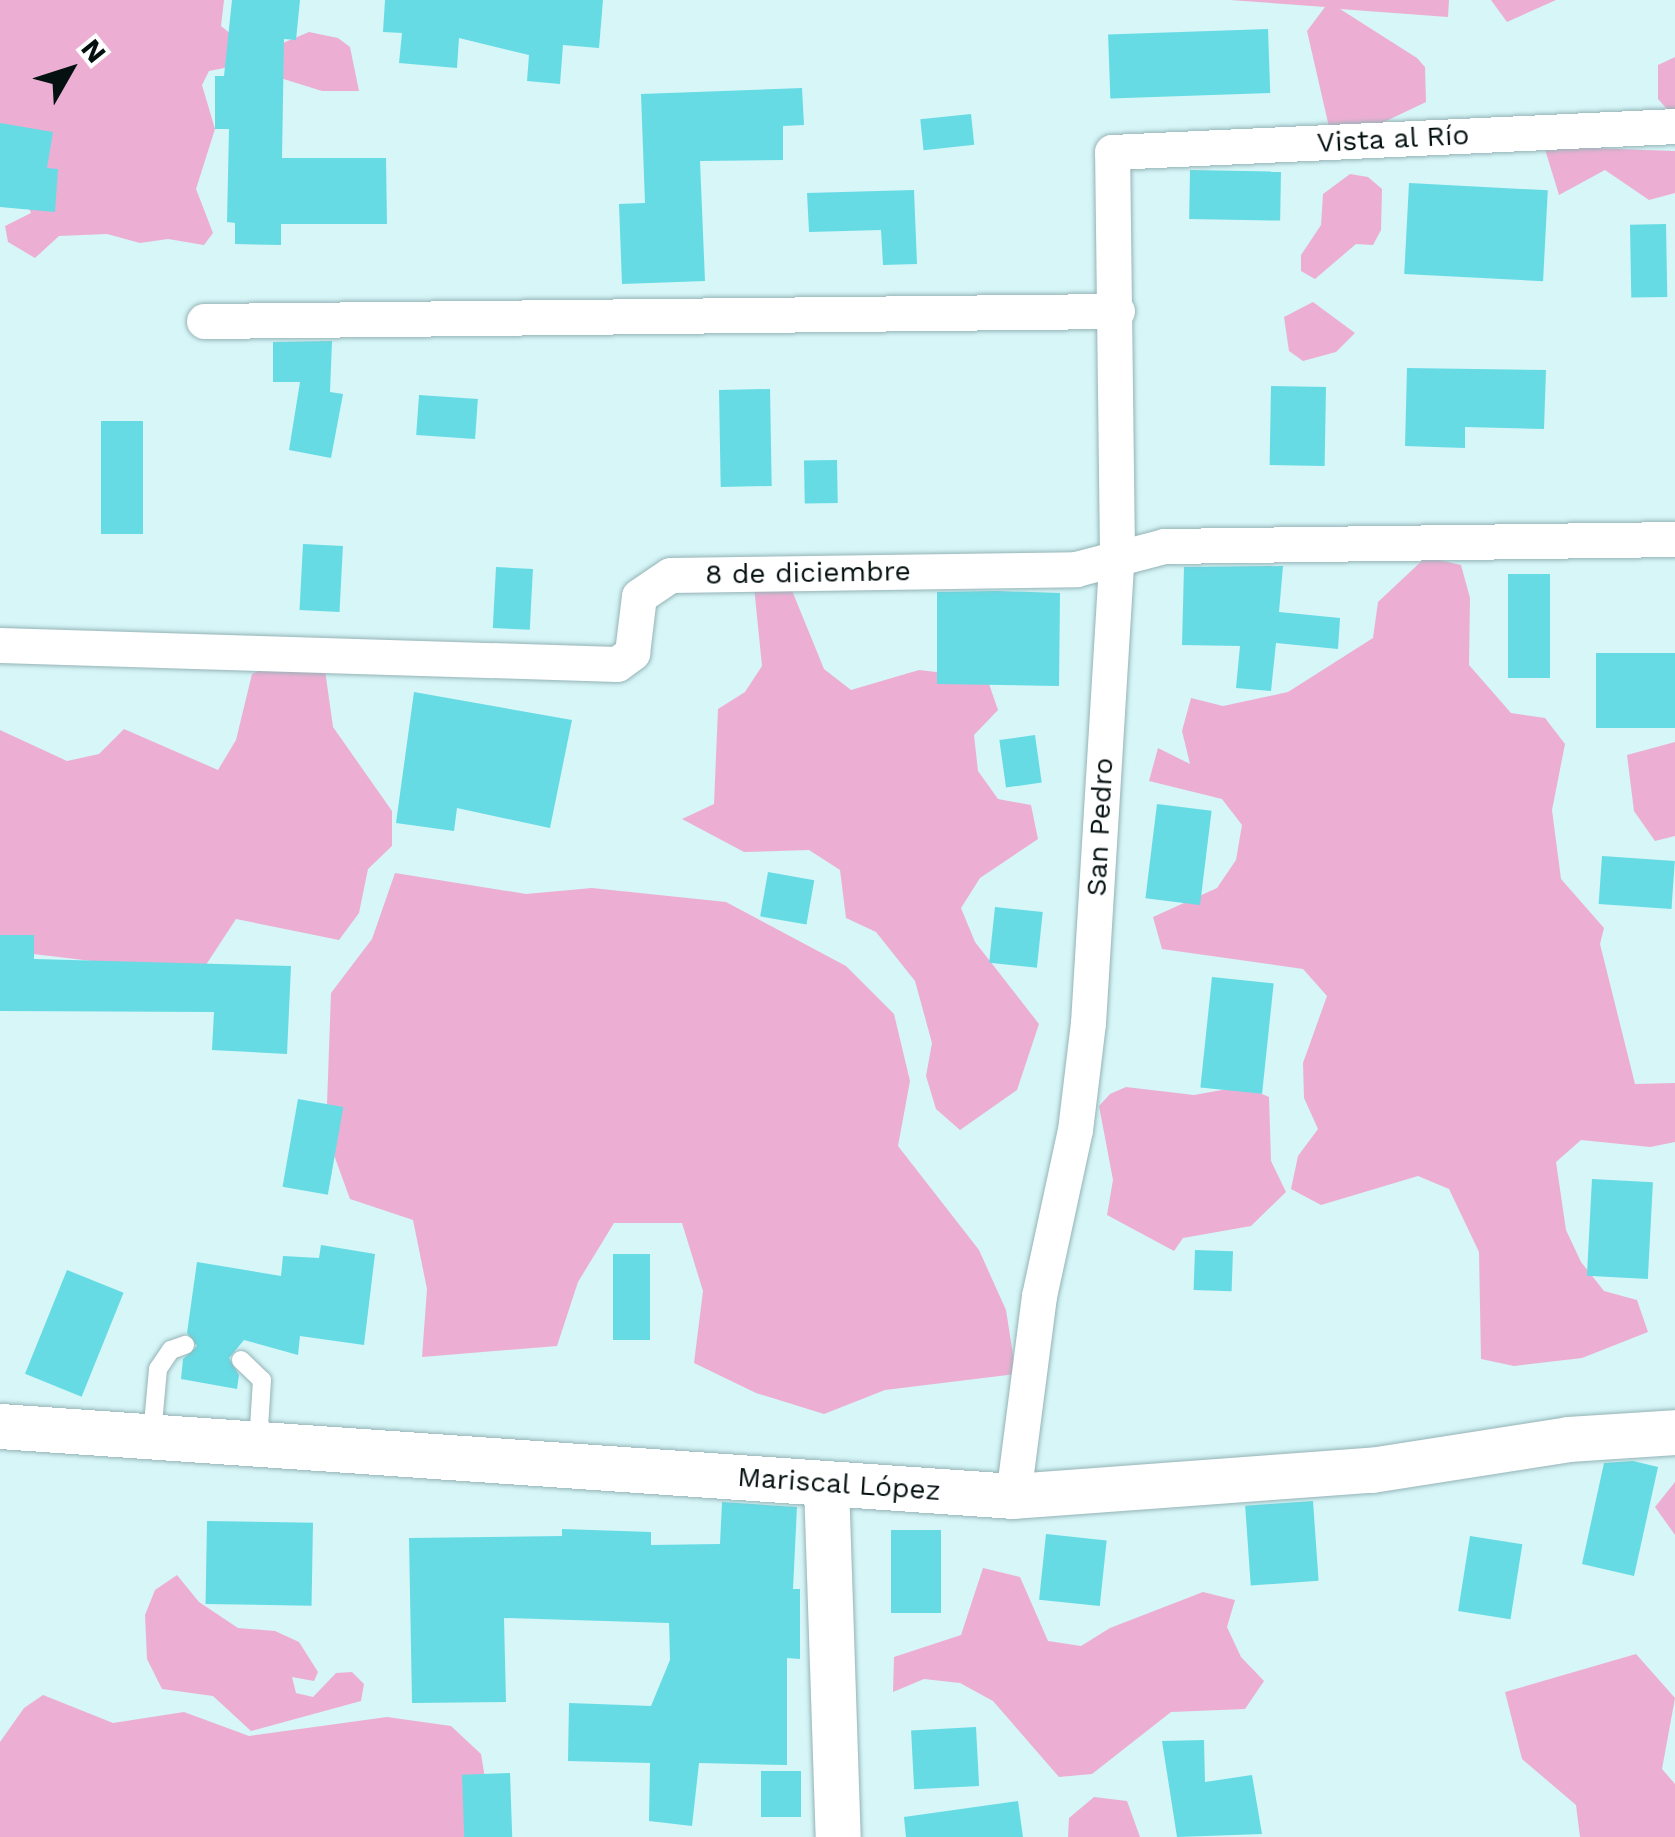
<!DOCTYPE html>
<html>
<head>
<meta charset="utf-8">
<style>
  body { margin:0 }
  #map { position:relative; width:1675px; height:1837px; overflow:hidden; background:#d6f6f8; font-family:"Work Sans",sans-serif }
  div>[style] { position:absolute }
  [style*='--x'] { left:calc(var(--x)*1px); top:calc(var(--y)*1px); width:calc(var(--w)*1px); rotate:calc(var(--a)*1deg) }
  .green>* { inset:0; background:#ecafd3 }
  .building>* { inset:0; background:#66dbe4; transform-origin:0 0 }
  .roads { filter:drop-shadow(0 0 2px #95b3b6) drop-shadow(0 0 2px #95b3b6) }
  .service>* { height:18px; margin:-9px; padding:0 9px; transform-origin:9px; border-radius:9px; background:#fff }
  .minor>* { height:35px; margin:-17.5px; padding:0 17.5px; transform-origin:17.5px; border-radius:17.5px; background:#fff }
  .tertiary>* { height:45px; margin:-22.5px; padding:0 22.5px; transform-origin:22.5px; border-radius:22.5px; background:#fff }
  span { translate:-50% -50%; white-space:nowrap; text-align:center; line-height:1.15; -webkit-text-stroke:8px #fff; paint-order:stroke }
  .street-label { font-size:28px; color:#051011 }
  .north { position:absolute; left:20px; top:20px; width:100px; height:100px; -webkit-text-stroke:8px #fff; paint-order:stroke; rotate:51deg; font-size:28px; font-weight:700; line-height:40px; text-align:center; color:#051011 }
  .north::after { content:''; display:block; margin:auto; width:35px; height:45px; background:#051011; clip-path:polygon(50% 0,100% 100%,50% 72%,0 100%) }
</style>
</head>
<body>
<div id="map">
  <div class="green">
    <div style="clip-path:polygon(0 0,224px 0,221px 26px,242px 43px,271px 48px,309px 32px,338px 38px,350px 47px,359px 91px,322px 91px,239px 65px,209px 71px,202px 85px,215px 129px,196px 189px,213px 233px,204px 245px,168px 239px,140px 243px,107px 234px,59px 236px,35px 258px,8px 242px,5px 226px,31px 213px,0 138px)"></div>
    <div style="clip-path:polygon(1230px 0,1449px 0,1448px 17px,1340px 9px,1417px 58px,1425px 67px,1426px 102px,1363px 132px,1329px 127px,1307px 31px,1325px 7px)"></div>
    <div style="clip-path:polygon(1491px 0,1556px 0,1507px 22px)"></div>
    <div style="clip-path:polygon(1675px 57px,1675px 118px,1658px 99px,1658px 65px)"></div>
    <div style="clip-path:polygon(1575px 136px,1591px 148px,1675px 151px,1675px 193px,1649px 200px,1605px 170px,1559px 195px,1544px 146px)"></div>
    <div style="clip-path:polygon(1350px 174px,1368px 177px,1382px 189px,1381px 230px,1373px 245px,1356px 244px,1315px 279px,1301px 271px,1301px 255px,1321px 225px,1323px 194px)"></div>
    <div style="clip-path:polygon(1313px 302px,1355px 333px,1336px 352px,1303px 361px,1289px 351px,1284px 317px)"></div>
    <div style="clip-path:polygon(1426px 557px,1461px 565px,1470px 598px,1469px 665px,1511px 713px,1545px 718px,1565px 744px,1552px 810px,1561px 879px,1604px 928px,1600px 944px,1635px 1084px,1675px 1083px,1675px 1142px,1650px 1147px,1581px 1140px,1556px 1162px,1566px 1230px,1581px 1262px,1604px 1291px,1637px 1300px,1648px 1332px,1582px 1358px,1514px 1366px,1481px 1359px,1479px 1252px,1449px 1189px,1418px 1176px,1321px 1205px,1291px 1189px,1298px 1156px,1318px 1129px,1304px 1098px,1303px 1063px,1327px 996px,1303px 969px,1162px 949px,1153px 917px,1217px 888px,1236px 860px,1242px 825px,1222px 799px,1149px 781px,1158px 748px,1190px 764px,1182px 731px,1191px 698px,1223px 706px,1288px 692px,1373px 638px,1378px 602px)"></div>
    <div style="clip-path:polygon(752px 567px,784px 571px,824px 669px,851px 690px,919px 670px,987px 678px,998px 710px,974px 735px,978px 771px,998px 799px,1031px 805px,1038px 839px,980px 878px,961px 908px,975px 942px,1039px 1024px,1017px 1090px,960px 1130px,936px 1109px,926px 1076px,932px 1043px,915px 981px,876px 932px,846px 918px,840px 870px,809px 850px,744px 852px,682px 819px,714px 804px,718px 709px,745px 692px,762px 666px)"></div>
    <div style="clip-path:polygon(288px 655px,324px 663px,333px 727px,392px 811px,392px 846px,368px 869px,359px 913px,339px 940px,236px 919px,200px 974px,0 950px,0 730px,67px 761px,99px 754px,124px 729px,218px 770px,236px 740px,252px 674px)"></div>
    <div style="clip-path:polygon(1675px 742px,1675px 836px,1655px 841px,1634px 811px,1627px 755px)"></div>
    <div style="clip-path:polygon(395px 873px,526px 894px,592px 888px,726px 902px,846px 966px,894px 1014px,910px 1081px,898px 1146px,979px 1250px,1006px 1310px,1016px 1374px,885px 1390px,824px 1414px,756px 1393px,694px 1363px,703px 1291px,682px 1223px,614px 1223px,578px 1282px,557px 1346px,422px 1357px,427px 1289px,413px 1220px,350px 1199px,326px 1133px,331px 993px,372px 939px)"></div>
    <div style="clip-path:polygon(1244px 1086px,1269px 1097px,1271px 1161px,1286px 1192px,1251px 1226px,1183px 1238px,1174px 1251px,1107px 1215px,1113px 1180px,1099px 1106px,1110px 1094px,1126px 1087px,1194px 1095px)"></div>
    <div style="clip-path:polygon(1675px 1482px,1675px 1535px,1655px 1507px)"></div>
    <div style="clip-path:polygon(983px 1568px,1020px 1577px,1048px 1641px,1081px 1646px,1110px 1628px,1203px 1592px,1235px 1600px,1227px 1627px,1241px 1657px,1264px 1681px,1245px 1709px,1171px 1712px,1092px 1774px,1059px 1777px,993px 1701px,960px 1683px,924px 1679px,893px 1692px,894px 1657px,961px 1635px)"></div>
    <div style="clip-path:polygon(177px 1575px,199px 1602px,238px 1628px,275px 1631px,299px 1642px,318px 1672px,314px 1681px,292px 1677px,296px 1693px,313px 1697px,336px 1673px,352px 1672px,364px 1684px,361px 1701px,251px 1731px,213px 1696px,162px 1689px,147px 1659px,145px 1615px,155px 1590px)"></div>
    <div style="clip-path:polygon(1636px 1654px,1675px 1698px,1662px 1769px,1675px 1784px,1675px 1837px,1580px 1837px,1576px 1805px,1522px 1759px,1505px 1692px)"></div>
    <div style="clip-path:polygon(43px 1695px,113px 1723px,184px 1712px,249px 1736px,387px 1717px,451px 1726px,481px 1754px,492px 1820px,486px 1837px,0 1837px,0 1742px,24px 1708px)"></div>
    <div style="clip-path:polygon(1094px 1797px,1127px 1801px,1140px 1837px,1068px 1837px,1069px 1818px)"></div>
  </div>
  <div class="building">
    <div style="clip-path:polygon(232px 0,300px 0,296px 40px,284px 39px,282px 158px,386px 158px,387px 224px,281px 224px,281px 245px,235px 244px,235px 223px,227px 222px,229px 129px,215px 129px,215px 76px,224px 76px)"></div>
    <div style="clip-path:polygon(385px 0,603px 0,599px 48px,563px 45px,560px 84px,527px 81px,529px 55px,459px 38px,457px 68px,399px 63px,402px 33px,383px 32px)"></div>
    <div style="left:1268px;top:29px;width:64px;height:160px;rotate:88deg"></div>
    <div style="clip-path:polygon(802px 88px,804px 125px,783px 126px,783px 160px,700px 161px,705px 281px,622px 284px,619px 204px,645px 203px,641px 94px)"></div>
    <div style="left:971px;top:114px;width:31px;height:51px;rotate:84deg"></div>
    <div style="clip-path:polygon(0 123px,53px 132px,47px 168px,58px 169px,55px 212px,0 207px)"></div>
    <div style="left:1190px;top:170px;width:91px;height:49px;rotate:1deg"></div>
    <div style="left:1409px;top:183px;width:139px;height:91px;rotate:3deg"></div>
    <div style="clip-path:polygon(914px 190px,917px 264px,883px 265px,881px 230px,809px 232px,807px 193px)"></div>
    <div style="left:1666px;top:224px;width:73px;height:36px;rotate:89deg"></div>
    <div style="clip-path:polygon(332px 341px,330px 392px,343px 394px,331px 458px,289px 450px,300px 382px,273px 382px,273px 342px)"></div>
    <div style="clip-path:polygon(1407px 368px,1546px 370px,1544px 429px,1465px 427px,1465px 448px,1405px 446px)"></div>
    <div style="left:1271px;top:386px;width:55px;height:79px;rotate:1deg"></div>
    <div style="left:770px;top:389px;width:97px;height:51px;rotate:89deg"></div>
    <div style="left:419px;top:395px;width:59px;height:40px;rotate:4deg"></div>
    <div style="left:101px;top:421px;width:42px;height:113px"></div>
    <div style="left:837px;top:460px;width:43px;height:33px;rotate:89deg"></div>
    <div style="left:303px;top:544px;width:40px;height:66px;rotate:3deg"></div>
    <div style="clip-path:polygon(1283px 566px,1279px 612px,1340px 618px,1338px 649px,1276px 643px,1271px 691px,1236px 688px,1240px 646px,1182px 645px,1184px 567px)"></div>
    <div style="left:496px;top:567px;width:37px;height:61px;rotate:3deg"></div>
    <div style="left:1508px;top:574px;width:42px;height:104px"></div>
    <div style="clip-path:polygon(997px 591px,1060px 593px,1059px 686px,937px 684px,937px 592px)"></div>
    <div style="left:1675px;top:653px;width:75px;height:79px;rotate:90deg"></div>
    <div style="clip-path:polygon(414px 692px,572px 720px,550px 828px,457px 808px,454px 831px,396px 823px)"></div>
    <div style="left:1035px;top:735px;width:48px;height:36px;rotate:82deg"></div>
    <div style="left:1157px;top:804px;width:55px;height:95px;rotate:7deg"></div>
    <div style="left:1602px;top:856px;width:73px;height:48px;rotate:4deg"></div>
    <div style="left:768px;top:872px;width:47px;height:45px;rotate:10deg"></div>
    <div style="left:995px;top:907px;width:48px;height:56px;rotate:6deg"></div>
    <div style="clip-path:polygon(0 935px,34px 935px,34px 959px,291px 966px,287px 1054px,212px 1050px,214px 1012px,0 1011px)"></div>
    <div style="left:1212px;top:977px;width:62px;height:111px;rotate:6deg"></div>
    <div style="left:298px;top:1099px;width:46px;height:89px;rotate:10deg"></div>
    <div style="left:1592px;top:1179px;width:61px;height:97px;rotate:3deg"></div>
    <div style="clip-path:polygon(321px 1245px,375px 1254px,364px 1345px,300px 1336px,298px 1355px,244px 1340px,229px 1358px,239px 1375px,237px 1389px,181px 1379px,183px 1359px,197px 1346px,187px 1333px,197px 1262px,281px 1276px,283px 1256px,319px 1258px)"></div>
    <div style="left:1195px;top:1250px;width:38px;height:40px;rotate:2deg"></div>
    <div style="left:613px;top:1254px;width:37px;height:86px"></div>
    <div style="left:67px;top:1270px;width:61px;height:112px;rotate:22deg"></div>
    <div style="clip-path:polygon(1633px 1461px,1658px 1467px,1634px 1576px,1582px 1564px,1604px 1463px)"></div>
    <div style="left:1313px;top:1501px;width:80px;height:68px;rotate:86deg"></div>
    <div style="clip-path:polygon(722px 1502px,797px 1507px,793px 1589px,800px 1589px,800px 1659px,787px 1658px,787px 1765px,699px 1763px,692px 1826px,649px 1821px,650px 1763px,568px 1761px,569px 1703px,651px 1706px,670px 1660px,669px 1623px,504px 1618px,506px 1702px,412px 1703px,409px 1538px,562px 1536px,562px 1529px,651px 1532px,651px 1545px,720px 1544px)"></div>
    <div style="left:207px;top:1521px;width:106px;height:83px;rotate:1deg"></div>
    <div style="left:891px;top:1530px;width:50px;height:83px"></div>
    <div style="left:1046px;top:1534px;width:61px;height:66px;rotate:6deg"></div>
    <div style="left:1470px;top:1536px;width:53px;height:76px;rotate:9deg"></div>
    <div style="left:976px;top:1727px;width:59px;height:65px;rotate:87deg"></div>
    <div style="clip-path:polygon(1204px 1740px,1205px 1782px,1252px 1775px,1262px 1834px,1177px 1837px,1162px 1741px)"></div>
    <div style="left:761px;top:1771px;width:40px;height:46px"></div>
    <div style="left:510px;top:1773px;width:64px;height:48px;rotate:88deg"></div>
    <div style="clip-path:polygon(1018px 1801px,1023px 1837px,906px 1837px,904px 1817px)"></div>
  </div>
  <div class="roads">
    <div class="service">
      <div style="--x:241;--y:1360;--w:29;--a:44"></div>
      <div style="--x:262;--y:1380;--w:64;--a:93.6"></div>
      <div style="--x:152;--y:1435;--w:66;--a:-84.8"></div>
      <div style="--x:158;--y:1369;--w:23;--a:-56"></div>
      <div style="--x:171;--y:1350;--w:15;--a:-20"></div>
    </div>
    <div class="minor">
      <div style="--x:204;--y:321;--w:913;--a:-0.63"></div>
      <div style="--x:0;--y:645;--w:617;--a:1.76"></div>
      <div style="--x:617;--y:664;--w:19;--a:-36"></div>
      <div style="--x:632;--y:653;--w:57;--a:-83"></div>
      <div style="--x:639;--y:596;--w:37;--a:-34"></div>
      <div style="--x:670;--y:575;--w:406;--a:-0.8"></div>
      <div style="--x:1076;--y:569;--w:91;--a:-14.6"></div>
      <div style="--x:1164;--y:546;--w:511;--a:-0.78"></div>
      <div style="--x:1013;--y:1496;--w:202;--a:-82.6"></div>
      <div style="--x:1039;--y:1296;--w:170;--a:-77.8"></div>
      <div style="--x:1075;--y:1130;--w:108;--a:-83.1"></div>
      <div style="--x:1088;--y:1023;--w:470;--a:-86.5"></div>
      <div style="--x:1117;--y:554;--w:402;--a:-90.7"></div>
      <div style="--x:1112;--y:152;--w:564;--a:-2.64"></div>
    </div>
    <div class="tertiary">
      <div style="--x:0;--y:1426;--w:1015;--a:3.95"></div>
      <div style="--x:1013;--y:1496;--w:359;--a:-4.2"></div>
      <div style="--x:1371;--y:1470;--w:199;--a:-8.9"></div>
      <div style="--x:1568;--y:1439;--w:107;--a:-3.7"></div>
      <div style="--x:826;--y:1484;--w:353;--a:88.1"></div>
    </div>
  </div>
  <div class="street-label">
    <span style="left:1393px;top:139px;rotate:-3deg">Vista al Río</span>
    <span style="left:808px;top:573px;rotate:-1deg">8 de diciembre</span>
    <span style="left:1100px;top:827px;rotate:-87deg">San Pedro</span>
    <span style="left:839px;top:1484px;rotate:4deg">Mariscal López</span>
  </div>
  <div class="north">N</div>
</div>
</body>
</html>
